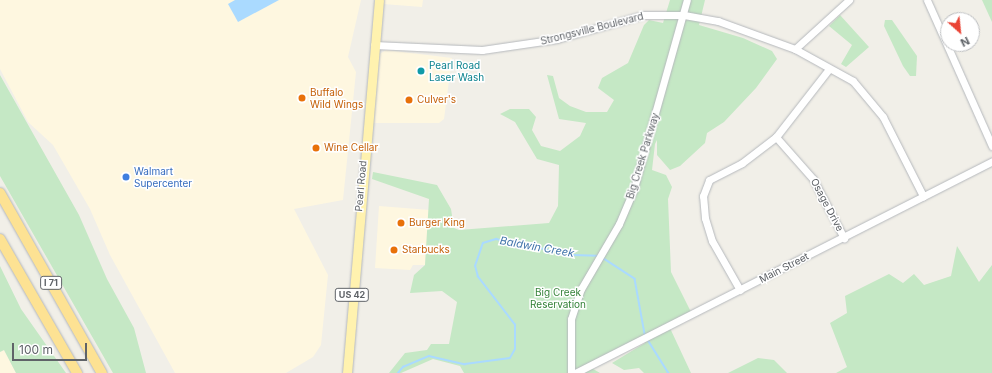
<!DOCTYPE html>
<html>
<head>
<meta charset="utf-8">
<style>
  body { margin:0 }
  #map { position:relative; width:992px; height:373px; overflow:hidden; background:#f1efe8; font-family:Inter,sans-serif }
  div>[style] { position:absolute }
  [style*='--x'] { left:calc(var(--x)*1px); top:calc(var(--y)*1px); width:calc(var(--w)*1px); rotate:calc(var(--a)*1deg) }
  .commercial>* { inset:0; background:#fef7e0 }
  .green>* { inset:0; background:#c5e8c5 }
  .water>* { inset:0; background:#aadaff }
  .stream>* { height:1.5px; margin:-0.75px; padding:0 0.75px; transform-origin:0.75px; border-radius:0.75px; background:#aadaff }
  .roads { filter:drop-shadow(0 0 1px #b5b8bc) drop-shadow(0 0 1px #b5b8bc) }
  .minor>* { height:7px; margin:-3.5px; padding:0 3.5px; transform-origin:3.5px; border-radius:3.5px; background:#fff }
  .major>* { height:9px; margin:-4.5px; padding:0 4.5px; transform-origin:4.5px; border-radius:4.5px; background:#fff2af }
  .highway>* { height:10px; margin:-5px; padding:0 5px; transform-origin:5px; border-radius:5px; background:#fde293 }
  .dots>* { width:11px; height:11px; translate:-50% -50%; box-sizing:border-box; border:2px solid #fff; border-radius:50% }
  span { translate:-50% -50%; white-space:nowrap; text-align:center; line-height:1.15; -webkit-text-stroke:3px #fff; paint-order:stroke }
  .shield-label span { padding:1px 3px; background:#fff; border:1px solid; border-radius:3px; -webkit-text-stroke-width:0 }
  .shield-label { font-size:9px; color:#5f6368; font-weight:700 }
  .street-label { font-size:10px; color:#5f6368 }
  .culture-label { font-size:10px; color:#0d838f }
  .left { translate:0 -50%; text-align:left }
  .food-label { font-size:10px; color:#c56008 }
  .shop-label { font-size:10px; color:#366cbe }
  .park-label { font-size:10px; color:#348238 }
  .water-label { font-size:11px; color:#4174aa; font-style:italic }
  .north { position:absolute; left:940px; top:12px; width:40px; height:40px; box-sizing:border-box; background:#fff; border:1px solid #bfc1c3; border-radius:50%; rotate:153deg; font-size:11px; font-weight:700; line-height:16px; text-align:center; color:#5f6368 }
  .north::after { content:''; display:block; margin:auto; width:14px; height:18px; background:#ea4335; clip-path:polygon(50% 0,100% 100%,50% 72%,0 100%) }
  .scale { position:absolute; left:12px; top:343px; width:75px; height:18px; box-sizing:border-box; border:2px solid #5f6368; border-top:0; padding-left:5px; font-size:12px; line-height:14px; white-space:nowrap; color:#5f6368; -webkit-text-stroke:3px #fff; paint-order:stroke }
</style>
</head>
<body>
<div id="map">
  <div class="commercial">
    <div style="clip-path:polygon(0 0,361px 0,348px 57px,356px 72px,343px 200px,294px 209px,328px 275px,321px 345px,313px 357px,286px 373px,175px 373px,110px 255px,90px 209px,53px 145px,28px 122px,0 69px)"></div>
    <div style="clip-path:polygon(383px 0,423px 0,422px 7px,383px 4px)"></div>
    <div style="clip-path:polygon(386px 50px,452px 58px,444px 119px,439px 123px,373px 123px,378px 55px)"></div>
    <div style="clip-path:polygon(379px 206px,430px 210px,425px 265px,413px 265px,410px 270px,375px 268px)"></div>
    <div style="clip-path:polygon(4px 350px,16px 373px,0 373px,0 352px)"></div>
  </div>
  <div class="green">
    <div style="clip-path:polygon(670px 0,705px 0,699px 25px,743px 38px,772px 51px,777px 59px,756px 88px,724px 122px,707px 133px,705px 143px,680px 166px,670px 170px,657px 155px,657px 140px,655px 144px,652px 170px,666px 175px,672px 187px,668px 199px,671px 272px,692px 314px,669px 326px,691px 373px,644px 373px,639px 368px,624px 370px,612px 363px,645px 343px,643px 339px,588px 366px,600px 373px,464px 373px,460px 366px,433px 359px,401px 373px,389px 373px,405px 353px,427px 350px,431px 344px,449px 344px,457px 302px,442px 291px,410px 293px,414px 275px,425px 265px,429px 199px,372px 179px,373px 172px,437px 185px,451px 209px,454px 228px,459px 230px,549px 223px,558px 206px,559px 165px,537px 159px,515px 122px,500px 114px,510px 109px,529px 109px,536px 117px,532px 130px,541px 146px,560px 151px,580px 136px,586px 123px,559px 119px,547px 75px,553px 76px,559px 98px,570px 106px,586px 112px,607px 112px,614px 100px,598px 88px,602px 78px,628px 63px,644px 25px,649px 20px,663px 23px)"></div>
    <div style="clip-path:polygon(982px 0,992px 0,992px 22px)"></div>
    <div style="clip-path:polygon(840px 15px,869px 47px,846px 67px,841px 64px,852px 45px,829px 26px)"></div>
    <div style="clip-path:polygon(885px 20px,892px 20px,917px 56px,916px 76px,910px 76px,903px 66px,884px 26px)"></div>
    <div style="clip-path:polygon(0 75px,79px 215px,107px 279px,134px 328px,146px 373px,113px 373px,0 176px)"></div>
    <div style="clip-path:polygon(957px 246px,979px 282px,992px 265px,992px 373px,836px 373px,847px 367px,830px 323px,847px 313px,845px 296px,889px 274px,903px 283px,914px 274px,924px 285px,951px 276px)"></div>
    <div style="clip-path:polygon(0 266px,21px 309px,66px 373px,16px 373px,4px 350px,0 352px)"></div>
    <div style="clip-path:polygon(758px 358px,774px 360px,787px 373px,728px 373px)"></div>
  </div>
  <div class="water">
    <div style="clip-path:polygon(235px 0,279px 0,238px 22px,228px 4px)"></div>
  </div>
  <div class="stream">
    <div style="--x:603;--y:258;--w:38;--a:33"></div>
    <div style="--x:635;--y:279;--w:56;--a:79.7"></div>
    <div style="--x:648;--y:340;--w:39;--a:58"></div>
    <div style="--x:398;--y:373;--w:8;--a:-50"></div>
    <div style="--x:403;--y:367;--w:28;--a:-23"></div>
    <div style="--x:429;--y:356;--w:37;--a:13"></div>
    <div style="--x:465;--y:364;--w:45;--a:-7.6"></div>
    <div style="--x:510;--y:358;--w:10;--a:-61"></div>
    <div style="--x:515;--y:349;--w:24;--a:-90"></div>
    <div style="--x:515;--y:325;--w:61;--a:-127.6"></div>
    <div style="--x:478;--y:277;--w:11;--a:-105"></div>
    <div style="--x:475;--y:266;--w:24;--a:-71"></div>
    <div style="--x:483;--y:243;--w:14;--a:-17"></div>
    <div style="--x:496;--y:239;--w:79;--a:11.7"></div>
    <div style="--x:573;--y:255;--w:24;--a:2"></div>
  </div>
  <div class="roads">
    <div class="minor">
      <div style="--x:927;--y:0;--w:160;--a:66"></div>
      <div style="--x:374;--y:45;--w:108;--a:2.7"></div>
      <div style="--x:482;--y:50;--w:76;--a:-8.3"></div>
      <div style="--x:557;--y:39;--w:89;--a:-15.6"></div>
      <div style="--x:643;--y:15;--w:41;--a:0"></div>
      <div style="--x:684;--y:15;--w:35;--a:10"></div>
      <div style="--x:718;--y:21;--w:82;--a:20"></div>
      <div style="--x:795;--y:49;--w:66;--a:28.9"></div>
      <div style="--x:853;--y:81;--w:47;--a:50.2"></div>
      <div style="--x:883;--y:117;--w:89;--a:63.1"></div>
      <div style="--x:795;--y:49;--w:73;--a:-42.2"></div>
      <div style="--x:776;--y:137;--w:56;--a:48.6"></div>
      <div style="--x:813;--y:179;--w:67;--a:62.3"></div>
      <div style="--x:740;--y:290;--w:56;--a:-119.7"></div>
      <div style="--x:712;--y:241;--w:24;--a:-107"></div>
      <div style="--x:705;--y:218;--w:22;--a:-95"></div>
      <div style="--x:703;--y:196;--w:17;--a:-69"></div>
      <div style="--x:709;--y:180;--w:37;--a:-27"></div>
      <div style="--x:742;--y:163;--w:43;--a:-37.4"></div>
      <div style="--x:776;--y:137;--w:86;--a:-52.1"></div>
      <div style="--x:571;--y:373;--w:54;--a:-90"></div>
      <div style="--x:571;--y:319;--w:32;--a:-72"></div>
      <div style="--x:581;--y:289;--w:75;--a:-59.7"></div>
      <div style="--x:619;--y:224;--w:39;--a:-67"></div>
      <div style="--x:634;--y:188;--w:195;--a:-74.3"></div>
      <div style="--x:575;--y:373;--w:468;--a:-26.9"></div>
    </div>
    <div class="major">
      <div style="--x:347;--y:373;--w:374;--a:-85.1"></div>
    </div>
    <div class="highway">
      <div style="--x:0;--y:193;--w:207;--a:60.5"></div>
      <div style="--x:0;--y:239;--w:155;--a:60.1"></div>
    </div>
  </div>
  <div class="dots">
    <div style="left:421px;top:71px;background:#0f9aa8"></div>
    <div style="left:302px;top:98px;background:#e8710a"></div>
    <div style="left:409px;top:100px;background:#e8710a"></div>
    <div style="left:316px;top:148px;background:#e8710a"></div>
    <div style="left:126px;top:177px;background:#3f7fe0"></div>
    <div style="left:401px;top:223px;background:#e8710a"></div>
    <div style="left:394px;top:250px;background:#e8710a"></div>
  </div>
  <div class="shield-label">
    <span style="left:51px;top:283px">I 71</span>
    <span style="left:352px;top:295px">US 42</span>
  </div>
  <div class="street-label">
    <span style="left:592px;top:29px;rotate:-14deg">Strongsville Boulevard</span>
    <span style="left:643px;top:156px;rotate:-73deg">Big Creek Parkway</span>
    <span style="left:361px;top:186px;rotate:-85deg">Pearl Road</span>
    <span style="left:827px;top:205px;rotate:62deg">Osage Drive</span>
    <span style="left:784px;top:268px;rotate:-27deg">Main Street</span>
  </div>
  <div class="culture-label">
    <span class="left" style="left:429px;top:71px">Pearl Road<br>Laser Wash</span>
  </div>
  <div class="food-label">
    <span class="left" style="left:310px;top:98px">Buffalo<br>Wild Wings</span>
    <span class="left" style="left:417px;top:100px">Culver's</span>
    <span class="left" style="left:324px;top:148px">Wine Cellar</span>
    <span class="left" style="left:409px;top:223px">Burger King</span>
    <span class="left" style="left:402px;top:250px">Starbucks</span>
  </div>
  <div class="shop-label">
    <span class="left" style="left:134px;top:177px">Walmart<br>Supercenter</span>
  </div>
  <div class="park-label">
    <span style="left:558px;top:298px">Big Creek<br>Reservation</span>
  </div>
  <div class="water-label">
    <span style="left:537px;top:247px;rotate:10deg">Baldwin Creek</span>
  </div>
  <div class="north">N</div>
  <div class="scale">100 m</div>
</div>
</body>
</html>
